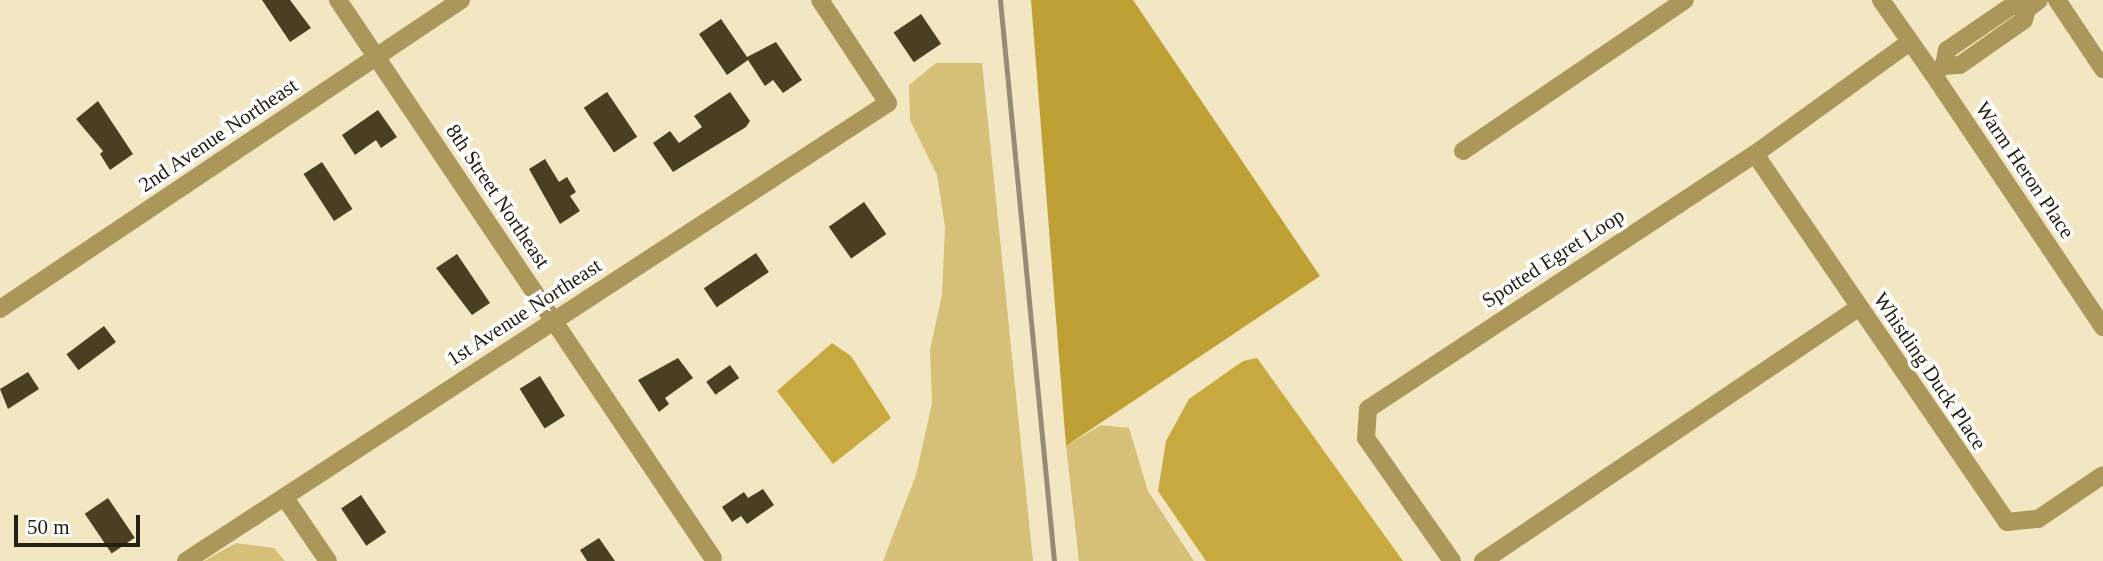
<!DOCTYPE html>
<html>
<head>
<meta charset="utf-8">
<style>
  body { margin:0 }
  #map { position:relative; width:2103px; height:561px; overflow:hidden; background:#f3e7c3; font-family:"Times New Roman",serif }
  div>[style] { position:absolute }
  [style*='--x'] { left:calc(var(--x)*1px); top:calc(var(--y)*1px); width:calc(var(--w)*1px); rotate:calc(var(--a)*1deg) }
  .green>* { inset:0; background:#d6c078 }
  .forest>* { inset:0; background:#bea035 }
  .water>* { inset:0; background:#c8a940 }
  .building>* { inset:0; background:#494021; transform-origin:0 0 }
  .minor>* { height:18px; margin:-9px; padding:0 9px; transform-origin:9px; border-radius:9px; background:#ab975a }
  .rail>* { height:5px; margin:-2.5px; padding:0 2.5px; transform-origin:2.5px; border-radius:2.5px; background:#958c72 }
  span { translate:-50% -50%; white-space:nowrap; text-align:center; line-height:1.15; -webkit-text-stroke:7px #fff; paint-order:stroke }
  .street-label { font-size:21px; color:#242012 }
  .scale { position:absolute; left:14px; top:515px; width:126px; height:32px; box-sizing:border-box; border:4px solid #242012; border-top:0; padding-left:9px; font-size:21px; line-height:24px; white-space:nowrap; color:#242012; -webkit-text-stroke:5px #fff; paint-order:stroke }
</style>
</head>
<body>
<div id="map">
  <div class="green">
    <div style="clip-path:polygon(936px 63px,982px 63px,1033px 561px,883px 561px,916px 475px,932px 403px,930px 350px,942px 295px,945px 227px,937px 175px,910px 120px,909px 85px)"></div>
    <div style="clip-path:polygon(1101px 425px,1129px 428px,1148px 491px,1194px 561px,1079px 561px,1066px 446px)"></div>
    <div style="clip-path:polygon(236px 543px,274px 548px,285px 561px,204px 561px)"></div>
  </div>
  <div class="forest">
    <div style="clip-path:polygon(1031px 0,1133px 0,1320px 276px,1066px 446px)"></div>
  </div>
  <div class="water">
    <div style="clip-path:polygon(832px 343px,851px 356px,891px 418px,833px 464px,777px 391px)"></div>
    <div style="clip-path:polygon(1257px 358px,1403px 561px,1206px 561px,1158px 491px,1166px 441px,1189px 399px,1243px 361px)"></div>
  </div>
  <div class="building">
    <div style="clip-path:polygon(262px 0,290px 0,311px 28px,290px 42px)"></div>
    <div style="left:921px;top:14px;width:36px;height:33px;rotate:56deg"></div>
    <div style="clip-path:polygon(721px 19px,747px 57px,776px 42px,802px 80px,783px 93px,773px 80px,765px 86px,748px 60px,727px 75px,699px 34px)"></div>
    <div style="left:607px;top:92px;width:54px;height:28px;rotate:56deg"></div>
    <div style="clip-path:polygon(730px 92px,750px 121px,746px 127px,673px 172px,653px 143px,670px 131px,679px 143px,702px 127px,694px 116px)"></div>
    <div style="clip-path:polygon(98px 101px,133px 154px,110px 170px,100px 154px,103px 151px,76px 119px)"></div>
    <div style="clip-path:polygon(378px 110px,397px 137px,381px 148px,376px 140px,355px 155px,342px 135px)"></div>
    <div style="clip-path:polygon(545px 159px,559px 182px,567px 177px,576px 192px,570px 196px,580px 211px,560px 224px,529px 169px)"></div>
    <div style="left:322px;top:162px;width:56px;height:22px;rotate:57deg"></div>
    <div style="left:864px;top:202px;width:39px;height:43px;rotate:55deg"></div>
    <div style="left:756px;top:253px;width:23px;height:63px;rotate:56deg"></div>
    <div style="clip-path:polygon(457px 254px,490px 303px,472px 315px,436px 268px)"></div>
    <div style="left:104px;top:326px;width:20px;height:47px;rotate:53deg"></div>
    <div style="clip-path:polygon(678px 358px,693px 378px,665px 398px,669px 404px,659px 412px,638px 380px)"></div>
    <div style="left:730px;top:365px;width:16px;height:29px;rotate:55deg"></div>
    <div style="clip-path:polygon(28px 372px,39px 389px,8px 409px,0 389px)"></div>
    <div style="left:540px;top:376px;width:47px;height:24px;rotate:58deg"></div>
    <div style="clip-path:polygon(763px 489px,774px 505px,747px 524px,741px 516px,732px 522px,722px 507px,744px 492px,748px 498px)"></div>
    <div style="left:361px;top:495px;width:45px;height:24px;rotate:56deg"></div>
    <div style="left:108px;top:498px;width:48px;height:28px;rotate:56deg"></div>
    <div style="clip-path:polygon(599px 538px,615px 561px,587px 561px,580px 550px)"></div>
  </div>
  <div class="minor">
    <div style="--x:338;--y:0;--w:672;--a:56.1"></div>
    <div style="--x:1881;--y:0;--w:90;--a:54.9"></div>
    <div style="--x:1933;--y:74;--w:10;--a:-37"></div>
    <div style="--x:2057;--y:0;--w:83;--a:56.3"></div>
    <div style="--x:2027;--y:9;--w:15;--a:-164"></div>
    <div style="--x:2013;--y:5;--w:80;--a:145.7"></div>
    <div style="--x:1947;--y:50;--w:16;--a:101"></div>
    <div style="--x:1944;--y:66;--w:16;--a:-4"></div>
    <div style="--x:1960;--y:65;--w:78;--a:-35.1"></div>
    <div style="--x:2024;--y:20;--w:11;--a:-75"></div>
    <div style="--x:2027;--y:9;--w:15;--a:-37"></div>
    <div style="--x:1933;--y:74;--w:305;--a:56.1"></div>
    <div style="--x:1463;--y:151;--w:268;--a:-34.2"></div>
    <div style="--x:1755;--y:154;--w:446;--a:55.6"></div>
    <div style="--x:2007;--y:522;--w:31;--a:-6"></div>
    <div style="--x:2038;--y:519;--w:78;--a:-34.1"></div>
    <div style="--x:0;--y:309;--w:555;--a:-33.83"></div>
    <div style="--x:285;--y:498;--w:76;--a:55.7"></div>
    <div style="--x:186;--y:561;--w:838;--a:-33.12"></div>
    <div style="--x:888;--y:103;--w:123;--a:-123.4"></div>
    <div style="--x:1452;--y:561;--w:150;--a:-125"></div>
    <div style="--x:1366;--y:438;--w:29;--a:-86"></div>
    <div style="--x:1368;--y:409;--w:463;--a:-33.4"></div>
    <div style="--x:1755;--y:154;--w:191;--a:-35.9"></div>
    <div style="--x:1483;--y:561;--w:454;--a:-34"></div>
  </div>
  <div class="rail">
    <div style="--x:1000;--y:0;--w:564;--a:84.5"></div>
  </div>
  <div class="street-label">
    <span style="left:218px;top:135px;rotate:-34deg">2nd Avenue Northeast</span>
    <span style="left:2025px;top:170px;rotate:56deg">Warm Heron Place</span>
    <span style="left:498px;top:196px;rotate:56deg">8th Street Northeast</span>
    <span style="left:1553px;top:258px;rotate:-33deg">Spotted Egret Loop</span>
    <span style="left:524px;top:312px;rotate:-33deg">1st Avenue Northeast</span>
    <span style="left:1930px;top:371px;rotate:56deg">Whistling Duck Place</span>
  </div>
  <div class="scale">50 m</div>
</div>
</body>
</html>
